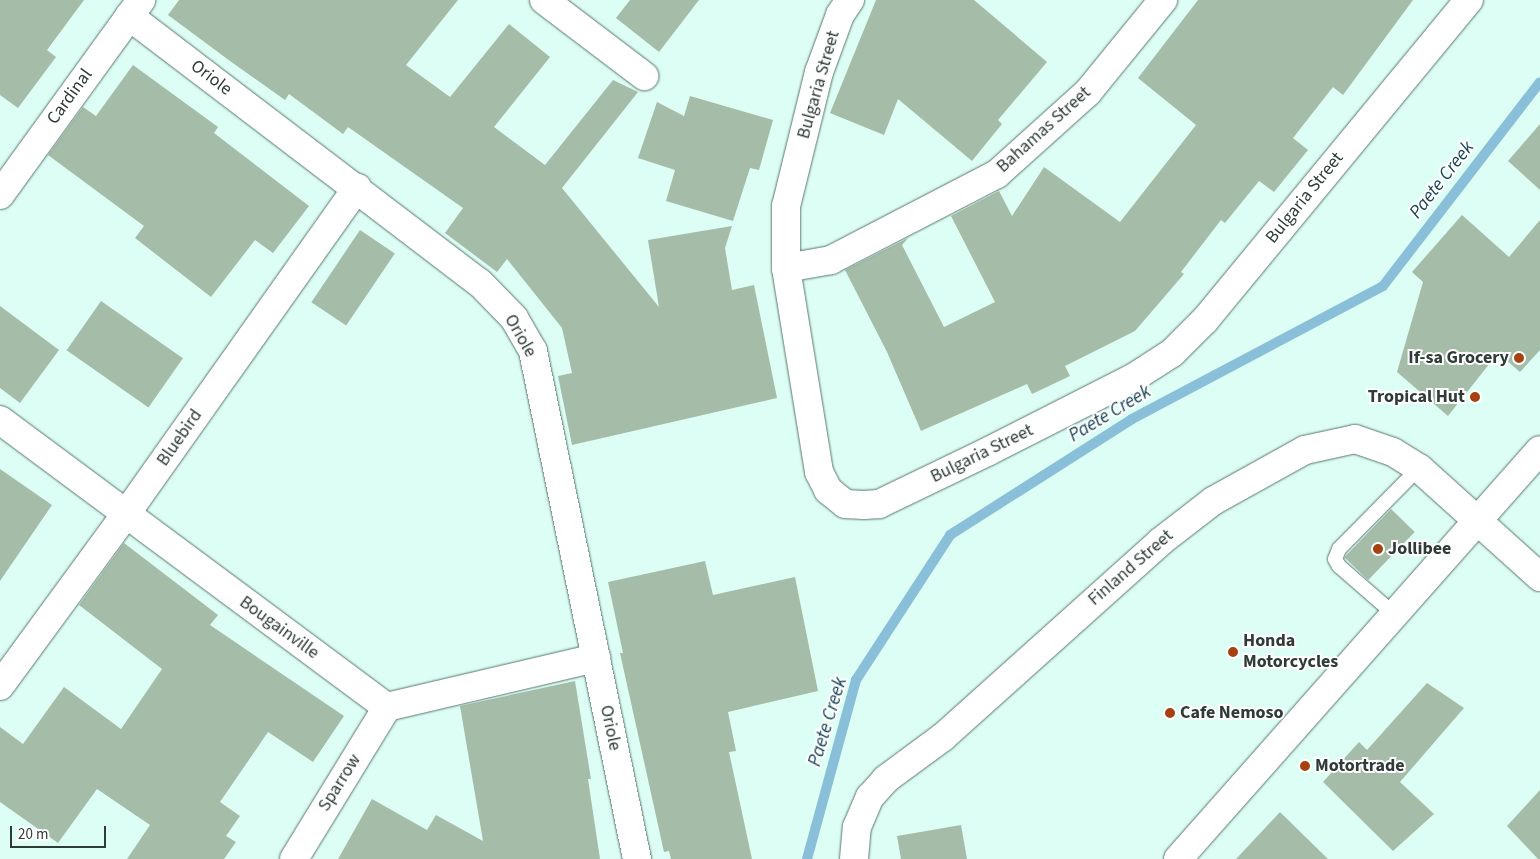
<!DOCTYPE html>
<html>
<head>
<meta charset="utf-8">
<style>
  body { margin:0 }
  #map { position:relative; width:1540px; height:859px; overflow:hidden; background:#ddfef4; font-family:"Source Sans 3",sans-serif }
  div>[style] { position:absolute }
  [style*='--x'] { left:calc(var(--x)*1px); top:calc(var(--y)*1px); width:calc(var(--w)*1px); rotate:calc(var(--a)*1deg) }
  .stream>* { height:10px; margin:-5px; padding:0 5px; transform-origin:5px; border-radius:5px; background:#89bfd8 }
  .building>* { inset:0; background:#a5bca8; transform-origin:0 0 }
  .roads { filter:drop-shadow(0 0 1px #59776f) drop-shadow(0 0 1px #59776f) }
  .lane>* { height:14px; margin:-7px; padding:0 7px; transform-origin:7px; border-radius:7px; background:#fff }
  .street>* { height:28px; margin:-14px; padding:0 14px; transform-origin:14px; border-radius:14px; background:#fff }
  .secondary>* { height:28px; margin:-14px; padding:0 14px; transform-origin:14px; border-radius:14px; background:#fff }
  .dots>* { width:14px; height:14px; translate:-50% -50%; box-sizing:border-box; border:2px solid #fff; border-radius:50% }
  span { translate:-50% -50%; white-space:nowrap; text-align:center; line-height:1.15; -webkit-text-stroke:4px #fff; paint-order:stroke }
  .street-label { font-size:18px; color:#2e3b37 }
  .poi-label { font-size:18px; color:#2e3b37; font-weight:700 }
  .right { translate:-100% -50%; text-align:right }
  .left { translate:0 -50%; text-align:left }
  .water-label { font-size:19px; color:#194558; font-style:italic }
  .scale { position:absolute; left:10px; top:826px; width:96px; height:22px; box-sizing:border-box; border:2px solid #2e3b37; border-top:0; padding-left:6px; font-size:15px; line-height:18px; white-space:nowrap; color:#2e3b37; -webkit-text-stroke:4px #fff; paint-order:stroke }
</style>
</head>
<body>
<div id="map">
  <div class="stream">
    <div style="--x:807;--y:859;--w:186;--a:-74.7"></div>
    <div style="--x:856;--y:680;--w:173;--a:-57"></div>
    <div style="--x:950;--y:535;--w:216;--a:-32.5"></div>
    <div style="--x:1132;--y:419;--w:284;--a:-27.9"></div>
    <div style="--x:1383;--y:286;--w:257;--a:-52.4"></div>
  </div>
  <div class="building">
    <div style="clip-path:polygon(0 0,84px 0,47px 50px,56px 57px,18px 108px,0 95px)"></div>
    <div style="clip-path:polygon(179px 0,458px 0,406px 65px,450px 97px,509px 24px,550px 57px,494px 127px,545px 165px,613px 80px,638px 92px,562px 188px,659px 307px,648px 240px,732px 226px,725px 248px,732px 290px,754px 285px,777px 398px,572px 445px,558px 376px,572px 373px,562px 328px,507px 259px,497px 272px,445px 233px,463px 208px,348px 127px,343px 134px,289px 94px,285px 100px,230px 61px,168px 15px)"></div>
    <div style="clip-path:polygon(630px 0,699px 0,659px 52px,616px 18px)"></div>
    <div style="clip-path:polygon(876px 0,974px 0,1047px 62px,998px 120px,1002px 124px,972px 161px,898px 99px,884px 135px,830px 113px)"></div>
    <div style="clip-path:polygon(1198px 0,1413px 0,1343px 95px,1333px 87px,1293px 138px,1308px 150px,1274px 192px,1259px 181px,1225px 223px,1221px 220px,1181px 272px,1184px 274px,1135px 331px,1065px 366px,1070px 376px,1032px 394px,1027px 384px,921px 431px,887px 352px,845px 270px,908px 238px,902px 245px,944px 327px,995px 302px,951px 216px,999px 191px,1012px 216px,1044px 167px,1120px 222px,1196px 125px,1138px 78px)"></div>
    <div style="clip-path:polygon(133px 65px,218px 127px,214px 133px,309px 206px,273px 253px,255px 240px,211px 297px,135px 238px,144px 226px,48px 155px,83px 107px,96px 116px)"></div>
    <div style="clip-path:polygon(690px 96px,773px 120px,759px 170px,750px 168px,733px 221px,666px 201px,675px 170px,638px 158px,657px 102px,684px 116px)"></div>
    <div style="clip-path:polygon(1540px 124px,1540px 190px,1508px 161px)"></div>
    <div style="clip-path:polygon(1462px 215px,1509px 257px,1540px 220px,1540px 350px,1520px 372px,1498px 353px,1448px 416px,1397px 372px,1423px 282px,1412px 272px)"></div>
    <div style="left:360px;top:230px;width:42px;height:87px;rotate:34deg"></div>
    <div style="left:101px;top:301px;width:100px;height:60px;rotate:35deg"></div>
    <div style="clip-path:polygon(0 306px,59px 350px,20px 403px,0 388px)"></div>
    <div style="clip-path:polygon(0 469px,52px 505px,0 581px)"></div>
    <div style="left:1391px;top:509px;width:33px;height:67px;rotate:44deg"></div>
    <div style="clip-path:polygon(124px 543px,218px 615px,210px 625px,344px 716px,313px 762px,268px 732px,220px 802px,240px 816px,226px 836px,236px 842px,224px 859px,127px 859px,150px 825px,97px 789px,58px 843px,0 802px,0 727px,23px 744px,64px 687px,121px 729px,162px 669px,79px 605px)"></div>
    <div style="clip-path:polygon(705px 561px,713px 595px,795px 577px,818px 691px,728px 712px,736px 751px,729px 752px,752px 859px,671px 859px,669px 851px,664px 852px,620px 653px,623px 653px,608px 582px)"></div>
    <div style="clip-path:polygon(575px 681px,591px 779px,588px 779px,600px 859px,338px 859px,372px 799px,427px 830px,436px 815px,483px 841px,460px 706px)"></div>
    <div style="clip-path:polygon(1427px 683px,1464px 708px,1400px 782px,1434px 814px,1393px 851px,1323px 782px,1359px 742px,1367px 750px)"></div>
    <div style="clip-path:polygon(1540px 790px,1540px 859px,1538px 859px,1507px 826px)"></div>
    <div style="clip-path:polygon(1280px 812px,1328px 859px,1236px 859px)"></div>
    <div style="clip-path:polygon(961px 825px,967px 859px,901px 859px,897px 836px)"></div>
  </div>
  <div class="roads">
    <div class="lane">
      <div style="--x:1394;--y:614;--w:73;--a:-138.9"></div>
      <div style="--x:1339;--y:566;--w:8;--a:-120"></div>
      <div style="--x:1335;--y:559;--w:11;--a:-68"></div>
      <div style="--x:1339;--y:549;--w:114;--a:-45.4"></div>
    </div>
    <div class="street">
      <div style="--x:544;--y:0;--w:126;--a:37.2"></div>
      <div style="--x:850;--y:0;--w:18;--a:124"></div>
      <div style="--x:840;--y:15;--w:61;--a:110.2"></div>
      <div style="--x:819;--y:72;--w:138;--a:103.8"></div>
      <div style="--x:786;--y:206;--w:62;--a:90"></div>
      <div style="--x:786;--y:268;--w:207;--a:80.8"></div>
      <div style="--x:819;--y:472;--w:20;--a:63"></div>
      <div style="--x:828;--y:490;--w:22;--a:39"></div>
      <div style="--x:845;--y:504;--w:19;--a:3"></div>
      <div style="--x:864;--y:505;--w:15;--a:-4"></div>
      <div style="--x:879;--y:504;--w:120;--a:-25.7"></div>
      <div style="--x:987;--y:452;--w:164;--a:-26.9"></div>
      <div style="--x:1133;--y:378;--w:46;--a:-32.7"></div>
      <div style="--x:1172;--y:353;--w:47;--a:-45"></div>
      <div style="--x:1205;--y:320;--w:415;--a:-50.5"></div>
      <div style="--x:129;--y:16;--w:441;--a:37.3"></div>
      <div style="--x:480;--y:283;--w:49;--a:45.8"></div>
      <div style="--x:514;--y:318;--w:38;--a:60"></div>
      <div style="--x:533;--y:351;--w:519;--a:78.43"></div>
      <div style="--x:0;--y:195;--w:241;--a:-54.1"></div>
      <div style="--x:786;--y:268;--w:46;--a:-10.1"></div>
      <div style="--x:831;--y:260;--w:187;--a:-27.4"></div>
      <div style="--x:997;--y:174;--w:122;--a:-42"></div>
      <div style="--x:1088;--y:92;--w:119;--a:-50.8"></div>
      <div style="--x:0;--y:420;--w:482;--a:36.6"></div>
      <div style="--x:387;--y:707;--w:215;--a:-13.2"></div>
      <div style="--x:0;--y:686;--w:213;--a:-53.8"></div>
      <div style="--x:126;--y:514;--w:400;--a:-54.7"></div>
      <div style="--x:294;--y:859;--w:178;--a:-58.5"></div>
      <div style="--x:854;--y:859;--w:32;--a:-85"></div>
      <div style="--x:857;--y:827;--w:33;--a:-67"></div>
      <div style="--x:870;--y:797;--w:24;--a:-48"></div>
      <div style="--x:886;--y:779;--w:71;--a:-36.4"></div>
      <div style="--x:943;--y:737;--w:292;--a:-41.9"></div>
      <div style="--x:1160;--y:542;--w:67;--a:-37.7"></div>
      <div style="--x:1213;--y:501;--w:105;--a:-29"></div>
      <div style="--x:1305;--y:450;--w:51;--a:-12.4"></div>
      <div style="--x:1355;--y:439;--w:40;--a:18.9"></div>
      <div style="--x:1393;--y:452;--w:31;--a:32"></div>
      <div style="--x:1419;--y:468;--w:163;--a:42"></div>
    </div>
    <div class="secondary">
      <div style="--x:1178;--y:859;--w:546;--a:-48.49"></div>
    </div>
  </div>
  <div class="dots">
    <div style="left:1519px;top:358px;background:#a64111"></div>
    <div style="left:1475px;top:397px;background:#a64111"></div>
    <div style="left:1378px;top:549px;background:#a64111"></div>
    <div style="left:1233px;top:652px;background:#a64111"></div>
    <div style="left:1170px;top:713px;background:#a64111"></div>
    <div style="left:1305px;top:766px;background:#a64111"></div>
  </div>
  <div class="street-label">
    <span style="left:211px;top:78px;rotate:37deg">Oriole</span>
    <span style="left:819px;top:85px;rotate:-74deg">Bulgaria Street</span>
    <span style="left:70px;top:97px;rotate:-54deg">Cardinal</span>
    <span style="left:1044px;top:130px;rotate:-42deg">Bahamas Street</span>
    <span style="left:1305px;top:198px;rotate:-51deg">Bulgaria Street</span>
    <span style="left:520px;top:336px;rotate:60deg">Oriole</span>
    <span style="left:180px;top:438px;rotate:-55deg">Bluebird</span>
    <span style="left:982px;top:454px;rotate:-26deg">Bulgaria Street</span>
    <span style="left:1131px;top:568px;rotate:-41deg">Finland Street</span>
    <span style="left:279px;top:628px;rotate:36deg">Bougainville</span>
    <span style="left:610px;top:728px;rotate:78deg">Oriole</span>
    <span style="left:340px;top:783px;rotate:-58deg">Sparrow</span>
  </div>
  <div class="poi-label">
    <span class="right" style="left:1509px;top:358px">If-sa Grocery</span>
    <span class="right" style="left:1465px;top:397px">Tropical Hut</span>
    <span class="left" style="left:1388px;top:549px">Jollibee</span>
    <span class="left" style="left:1243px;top:652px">Honda<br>Motorcycles</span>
    <span class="left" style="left:1180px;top:713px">Cafe Nemoso</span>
    <span class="left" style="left:1315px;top:766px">Motortrade</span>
  </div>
  <div class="water-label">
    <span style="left:1442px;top:180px;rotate:-52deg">Paete Creek</span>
    <span style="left:1110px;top:414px;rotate:-31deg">Paete Creek</span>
    <span style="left:828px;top:722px;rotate:-73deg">Paete Creek</span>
  </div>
  <div class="scale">20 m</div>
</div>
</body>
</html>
